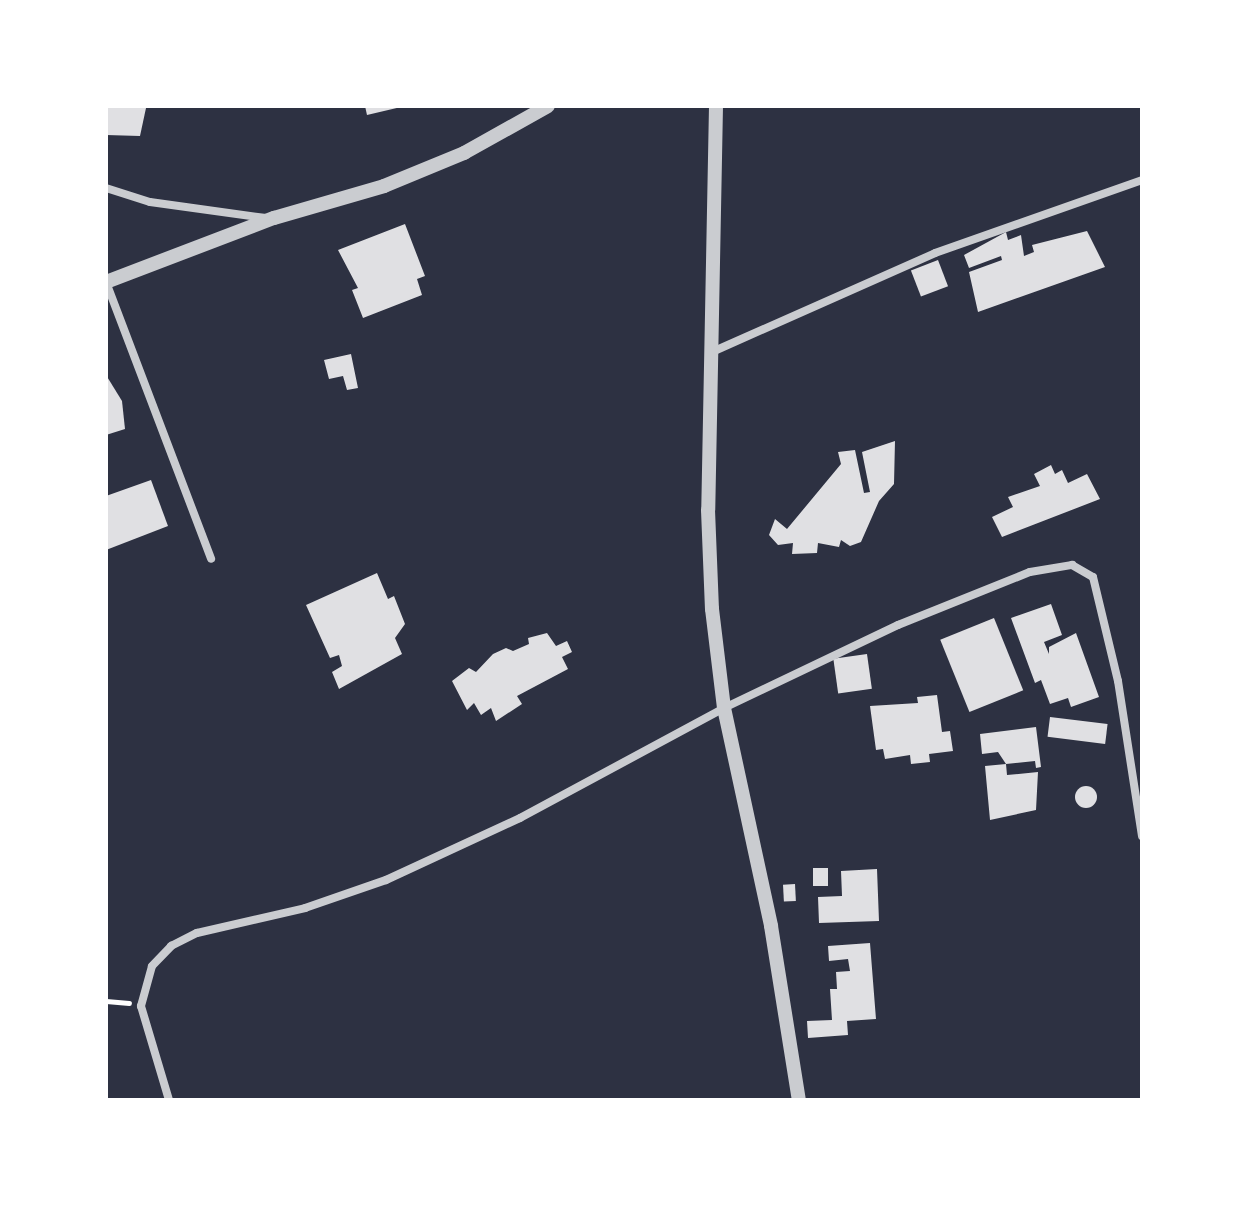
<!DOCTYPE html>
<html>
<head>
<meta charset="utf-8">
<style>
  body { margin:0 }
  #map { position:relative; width:1248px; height:1206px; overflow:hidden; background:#2d3142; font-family:"Nunito Sans",sans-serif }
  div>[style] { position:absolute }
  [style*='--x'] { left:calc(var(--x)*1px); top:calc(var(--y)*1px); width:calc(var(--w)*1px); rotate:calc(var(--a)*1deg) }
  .building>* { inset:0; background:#e0e0e3; transform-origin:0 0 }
  .round { border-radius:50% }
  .path>* { height:5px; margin:-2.5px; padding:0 2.5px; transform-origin:2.5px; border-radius:2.5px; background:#fff }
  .minor>* { height:8px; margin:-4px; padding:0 4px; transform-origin:4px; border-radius:4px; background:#caccd0 }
  .tertiary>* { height:14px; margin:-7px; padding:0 7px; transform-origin:7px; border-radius:7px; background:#caccd0 }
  span { translate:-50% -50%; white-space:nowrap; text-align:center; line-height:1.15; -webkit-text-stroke:6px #fff; paint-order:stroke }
  .frame { position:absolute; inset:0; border:108px solid #fff; pointer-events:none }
</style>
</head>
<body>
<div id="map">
  <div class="building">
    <div style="clip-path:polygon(106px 106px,146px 108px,140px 136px,106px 135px)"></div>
    <div style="clip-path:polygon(365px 106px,401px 106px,401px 107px,367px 115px)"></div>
    <div style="clip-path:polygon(405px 224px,425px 276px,417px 279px,422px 295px,363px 318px,352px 290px,358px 288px,338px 250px)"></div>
    <div style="clip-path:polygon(1087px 231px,1105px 267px,978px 312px,969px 272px,1002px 260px,1001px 256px,969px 268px,964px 255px,1006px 232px,1008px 240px,1021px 235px,1024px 256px,1034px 252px,1032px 245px)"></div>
    <div style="left:938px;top:260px;width:28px;height:29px;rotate:69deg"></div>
    <div style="clip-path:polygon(351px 354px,358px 388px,347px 390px,343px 376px,329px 379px,324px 360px)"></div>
    <div style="clip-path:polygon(106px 375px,122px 401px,125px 429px,106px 435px)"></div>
    <div style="clip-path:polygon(895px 441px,894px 484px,879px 501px,861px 542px,850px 546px,841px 540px,839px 547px,818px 543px,817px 553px,792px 554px,793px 543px,778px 545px,769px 535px,775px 519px,787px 529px,841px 464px,838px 452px,855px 450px,864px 493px,870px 492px,862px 452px)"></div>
    <div style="clip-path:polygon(1051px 465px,1055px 474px,1062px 470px,1068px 483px,1087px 474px,1100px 499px,1002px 537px,992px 517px,1013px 507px,1008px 497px,1040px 486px,1034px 474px)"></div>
    <div style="clip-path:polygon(151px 480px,168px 526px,106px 550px,106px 496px)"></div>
    <div style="clip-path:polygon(377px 573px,388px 599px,394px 596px,405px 624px,395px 638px,402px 654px,339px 689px,332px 672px,342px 666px,339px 655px,330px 658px,306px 605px)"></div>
    <div style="clip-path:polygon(1051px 604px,1062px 635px,1044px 642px,1049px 654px,1049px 647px,1076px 633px,1099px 697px,1071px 707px,1068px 698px,1050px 704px,1041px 680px,1035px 683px,1011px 618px)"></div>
    <div style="left:994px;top:618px;width:78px;height:58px;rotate:68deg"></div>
    <div style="clip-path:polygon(547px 633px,556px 646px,567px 641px,572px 652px,562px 657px,568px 669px,517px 696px,522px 704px,496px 721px,491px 708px,481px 715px,474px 703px,467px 710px,452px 681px,469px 668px,476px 672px,493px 654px,506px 648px,513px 651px,529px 644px,528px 638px)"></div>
    <div style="left:867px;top:654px;width:35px;height:34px;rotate:82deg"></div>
    <div style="clip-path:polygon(937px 695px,942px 732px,950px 731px,953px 751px,929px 754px,930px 762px,911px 764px,910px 755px,885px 759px,883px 749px,876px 750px,870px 706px,918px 703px,917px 697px)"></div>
    <div style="left:1050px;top:717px;width:58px;height:20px;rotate:7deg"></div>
    <div style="clip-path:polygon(1036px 727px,1041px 767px,1036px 768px,1035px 761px,1006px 764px,1007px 775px,1038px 772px,1036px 810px,990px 820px,985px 766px,1006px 764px,998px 752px,982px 754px,980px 734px)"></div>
    <div class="round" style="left:1075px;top:786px;width:22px;height:22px"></div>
    <div style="left:813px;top:868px;width:15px;height:18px"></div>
    <div style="clip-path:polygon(877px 869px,879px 921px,819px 923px,818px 897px,842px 896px,841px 871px)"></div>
    <div style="left:795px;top:884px;width:17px;height:12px;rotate:87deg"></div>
    <div style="clip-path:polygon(870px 943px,876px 1019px,847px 1021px,848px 1035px,808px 1038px,807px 1021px,832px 1020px,830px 989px,837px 989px,836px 972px,850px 971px,848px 959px,829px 961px,828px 946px)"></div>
  </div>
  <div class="path">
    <div style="--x:106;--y:1001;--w:23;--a:5"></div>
  </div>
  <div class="minor">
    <div style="--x:106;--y:188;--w:46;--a:17.7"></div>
    <div style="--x:150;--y:202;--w:117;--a:7.9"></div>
    <div style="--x:106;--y:282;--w:296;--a:69.2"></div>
    <div style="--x:712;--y:352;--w:244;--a:-23.9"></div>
    <div style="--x:935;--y:253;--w:219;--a:-19.4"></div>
    <div style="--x:169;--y:1100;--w:98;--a:-106.6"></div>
    <div style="--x:141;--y:1006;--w:41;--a:-74.6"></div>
    <div style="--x:152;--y:966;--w:28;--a:-46"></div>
    <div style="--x:171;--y:946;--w:29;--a:-27"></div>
    <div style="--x:197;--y:933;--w:111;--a:-13"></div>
    <div style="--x:305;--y:908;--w:86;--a:-19.1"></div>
    <div style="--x:386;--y:880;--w:148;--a:-24.8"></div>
    <div style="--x:520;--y:818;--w:232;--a:-28.3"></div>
    <div style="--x:724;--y:708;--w:193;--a:-25.5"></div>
    <div style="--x:898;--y:625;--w:142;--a:-21.9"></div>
    <div style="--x:1030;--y:572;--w:43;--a:-9.5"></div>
    <div style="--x:1072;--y:565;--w:24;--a:30"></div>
    <div style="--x:1093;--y:577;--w:107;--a:76.5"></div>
    <div style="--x:1118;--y:681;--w:157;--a:81.2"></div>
  </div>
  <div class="tertiary">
    <div style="--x:716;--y:106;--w:404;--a:91.1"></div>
    <div style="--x:708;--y:510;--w:99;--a:87.7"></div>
    <div style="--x:712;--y:609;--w:100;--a:83.1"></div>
    <div style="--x:724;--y:708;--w:223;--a:77.8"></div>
    <div style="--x:771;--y:926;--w:176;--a:80.9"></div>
    <div style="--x:106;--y:282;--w:180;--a:-20.9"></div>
    <div style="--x:274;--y:218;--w:115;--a:-16.2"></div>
    <div style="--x:384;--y:186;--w:87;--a:-22.4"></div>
    <div style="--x:464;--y:153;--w:96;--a:-29.2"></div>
  </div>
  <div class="frame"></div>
</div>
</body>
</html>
